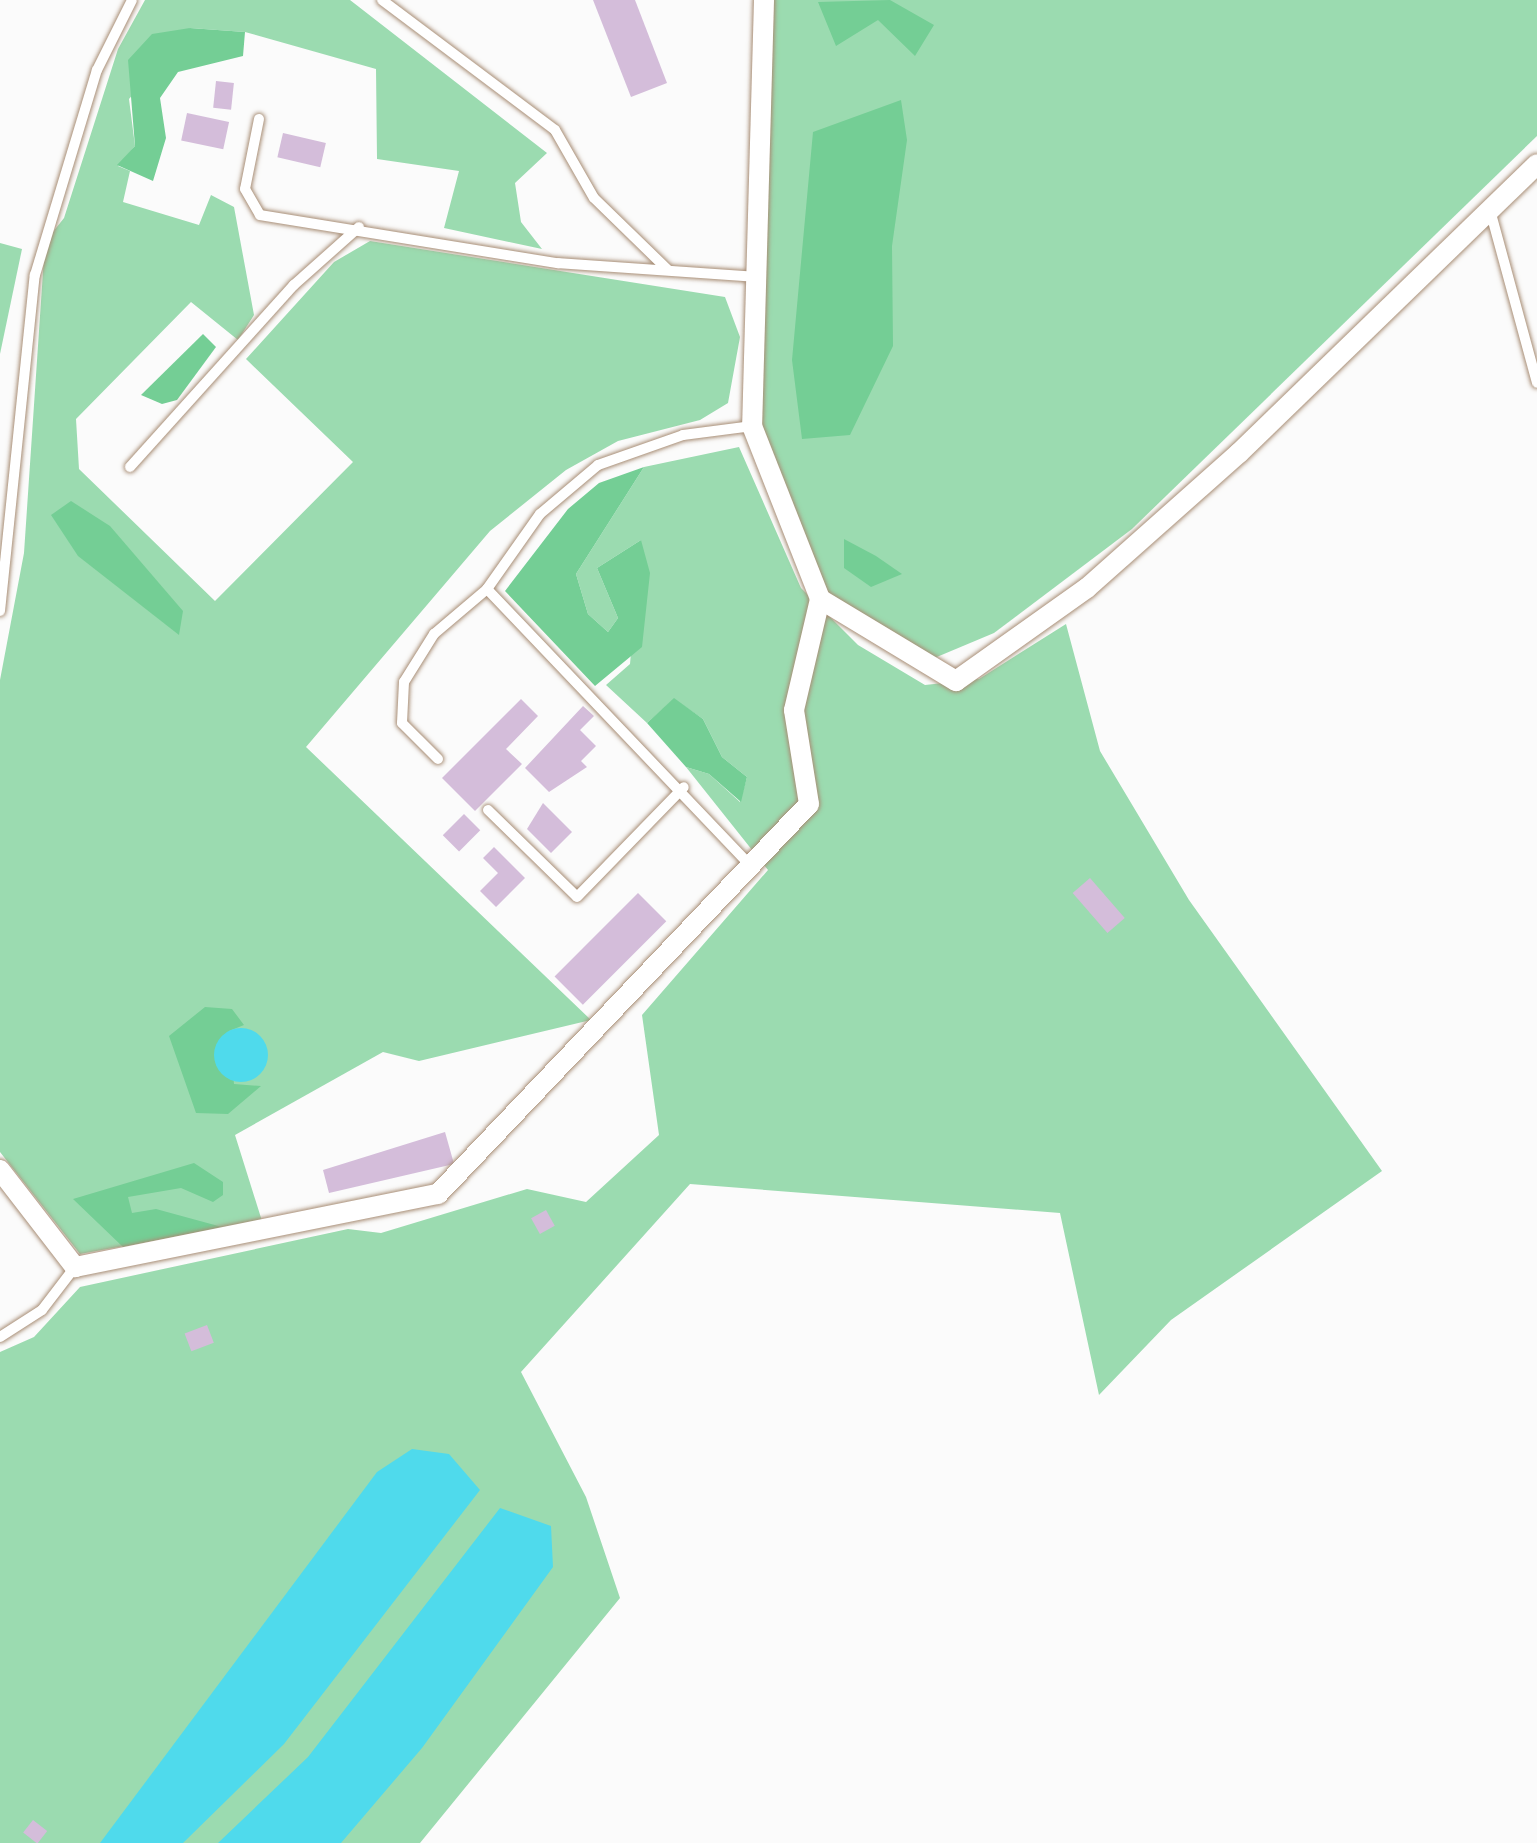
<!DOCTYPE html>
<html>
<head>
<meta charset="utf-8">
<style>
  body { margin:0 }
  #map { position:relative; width:1537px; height:1843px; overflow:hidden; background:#fbfbfb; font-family:Rubik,sans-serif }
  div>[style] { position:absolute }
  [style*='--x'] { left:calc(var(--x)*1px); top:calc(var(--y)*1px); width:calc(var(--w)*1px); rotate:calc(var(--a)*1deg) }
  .green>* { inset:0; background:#9bdbb0 }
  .forest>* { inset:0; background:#74ce95 }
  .water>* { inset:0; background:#4fdaec }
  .round { border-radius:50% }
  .building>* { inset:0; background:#d4bdda; transform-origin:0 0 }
  .roads { filter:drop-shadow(0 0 2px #a88e76) drop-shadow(0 0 2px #a88e76) }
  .service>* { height:10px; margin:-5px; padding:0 5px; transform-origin:5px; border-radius:5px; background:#fff }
  .minor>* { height:20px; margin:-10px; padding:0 10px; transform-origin:10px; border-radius:10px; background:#fff }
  span { translate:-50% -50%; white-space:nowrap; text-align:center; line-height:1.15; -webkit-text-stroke:9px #fff; paint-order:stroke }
</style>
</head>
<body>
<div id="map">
  <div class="green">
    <div style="clip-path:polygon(145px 0,350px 0,547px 153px,515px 183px,521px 222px,542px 249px,444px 228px,459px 171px,377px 159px,376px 69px,245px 32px,190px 28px,129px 99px,135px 146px,118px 166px,130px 171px,123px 202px,199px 225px,211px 195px,234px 207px,254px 315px,238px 340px,191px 302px,76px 419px,79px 469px,215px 601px,353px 462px,246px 359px,334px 262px,370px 241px,725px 297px,740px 337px,728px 403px,700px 420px,618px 441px,566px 470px,490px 531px,306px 747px,591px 1020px,419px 1061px,383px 1052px,235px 1135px,262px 1221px,80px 1254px,0 1152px,0 680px,24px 553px,45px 242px,64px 218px,118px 49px)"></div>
    <div style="clip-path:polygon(774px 0,1537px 0,1537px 136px,1132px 529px,994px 633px,932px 659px,826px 593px,760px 425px)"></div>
    <div style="clip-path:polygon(0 243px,22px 249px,0 354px)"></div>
    <div style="clip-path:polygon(739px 447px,801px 588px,858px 645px,925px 685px,979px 679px,1066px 624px,1100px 751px,1189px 900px,1382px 1171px,1171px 1320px,1099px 1395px,1060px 1213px,690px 1184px,521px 1372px,586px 1497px,620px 1598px,420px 1843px,0 1843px,0 1352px,34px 1337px,80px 1287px,348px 1229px,381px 1233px,527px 1189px,586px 1202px,659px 1135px,642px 1015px,768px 870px,686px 767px,709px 774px,740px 802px,747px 777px,722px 757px,703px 719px,674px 699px,647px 723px,606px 685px,630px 664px,641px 540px,597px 568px,618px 618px,608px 632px,588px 614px,576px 574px,644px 467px)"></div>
  </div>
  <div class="forest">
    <div style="clip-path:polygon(890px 0,934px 25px,915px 56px,878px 20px,836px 46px,818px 2px)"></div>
    <div style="clip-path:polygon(190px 28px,245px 32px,243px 56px,178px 72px,160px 98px,166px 138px,153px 181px,117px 165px,135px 146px,128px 60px,152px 34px)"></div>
    <div style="clip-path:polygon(901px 100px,907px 140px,892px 246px,893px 346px,850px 435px,802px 439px,792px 360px,813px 132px)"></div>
    <div style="clip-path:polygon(203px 334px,216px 347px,177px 400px,162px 404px,141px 395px)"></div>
    <div style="clip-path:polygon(644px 467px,576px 574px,588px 614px,608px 632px,618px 618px,597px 568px,641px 540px,650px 573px,642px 647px,595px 686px,505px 591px,568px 509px,599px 483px)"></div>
    <div style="clip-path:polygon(71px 501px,110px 526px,183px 611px,179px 635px,78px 556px,51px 515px)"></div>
    <div style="clip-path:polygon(844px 539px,876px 556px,902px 574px,871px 587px,844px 568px)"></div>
    <div style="clip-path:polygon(674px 698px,703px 719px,722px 757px,747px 777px,741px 802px,709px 774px,686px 767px,647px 723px)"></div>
    <div style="clip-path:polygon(205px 1007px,232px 1009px,244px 1025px,229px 1031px,234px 1084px,261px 1086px,228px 1114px,196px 1113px,169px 1036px)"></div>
    <div style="clip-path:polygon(194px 1163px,223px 1182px,223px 1195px,213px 1202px,181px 1188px,128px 1197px,132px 1213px,156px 1209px,222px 1227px,123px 1247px,73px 1199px)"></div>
  </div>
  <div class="water">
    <div class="round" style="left:214px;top:1028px;width:54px;height:54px"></div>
    <div style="clip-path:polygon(412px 1449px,449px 1454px,480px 1490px,284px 1744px,183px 1843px,100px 1843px,377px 1472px)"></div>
    <div style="clip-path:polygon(500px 1508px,551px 1526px,553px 1567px,422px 1748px,341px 1843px,218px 1843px,308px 1757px)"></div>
  </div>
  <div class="building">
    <div style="clip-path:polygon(593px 0,635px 0,667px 83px,631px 97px)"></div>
    <div style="left:216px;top:81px;width:18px;height:27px;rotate:6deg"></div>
    <div style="left:187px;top:113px;width:43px;height:28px;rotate:12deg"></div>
    <div style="left:283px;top:133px;width:44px;height:25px;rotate:13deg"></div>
    <div style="clip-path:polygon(521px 699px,538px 716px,506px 749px,522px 764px,475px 811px,442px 778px)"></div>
    <div style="clip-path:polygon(583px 706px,594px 716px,580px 730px,596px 746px,581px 761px,587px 767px,549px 792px,525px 768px)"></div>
    <div style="clip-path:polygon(543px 803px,572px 832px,551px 853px,527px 829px)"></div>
    <div style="left:464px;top:814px;width:23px;height:30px;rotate:45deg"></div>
    <div style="clip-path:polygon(494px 847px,525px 878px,496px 907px,480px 891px,498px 873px,483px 858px)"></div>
    <div style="left:1090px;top:878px;width:53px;height:23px;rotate:49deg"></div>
    <div style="left:638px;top:893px;width:40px;height:118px;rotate:45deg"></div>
    <div style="clip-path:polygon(445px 1132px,454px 1164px,329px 1193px,323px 1170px)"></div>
    <div style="left:546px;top:1210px;width:18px;height:17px;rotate:61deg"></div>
    <div style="left:207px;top:1325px;width:19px;height:24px;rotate:69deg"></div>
    <div style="left:33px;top:1820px;width:18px;height:16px;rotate:38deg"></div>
  </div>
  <div class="roads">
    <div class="service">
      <div style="--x:382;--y:0;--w:216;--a:36.9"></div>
      <div style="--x:555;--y:130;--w:78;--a:60.2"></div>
      <div style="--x:594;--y:198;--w:103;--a:44.2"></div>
      <div style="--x:259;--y:119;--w:71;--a:101.3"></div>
      <div style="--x:245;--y:189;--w:30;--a:60"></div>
      <div style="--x:260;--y:215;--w:302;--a:9.2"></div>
      <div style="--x:558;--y:263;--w:199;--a:4"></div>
      <div style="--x:1490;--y:210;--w:179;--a:74.8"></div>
      <div style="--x:130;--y:467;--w:245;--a:-48"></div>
      <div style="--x:294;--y:285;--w:87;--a:-41.7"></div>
      <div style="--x:487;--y:589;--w:377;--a:46.4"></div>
      <div style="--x:0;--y:611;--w:338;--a:-84.1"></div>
      <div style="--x:35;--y:275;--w:214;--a:-73.2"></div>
      <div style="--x:97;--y:70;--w:78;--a:-63.4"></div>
      <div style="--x:438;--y:759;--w:51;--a:-135"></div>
      <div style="--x:402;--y:723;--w:41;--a:-87.2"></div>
      <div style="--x:404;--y:682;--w:57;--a:-58"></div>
      <div style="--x:434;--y:634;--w:70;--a:-40.3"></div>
      <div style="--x:487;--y:589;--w:92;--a:-54.8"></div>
      <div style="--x:540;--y:514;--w:76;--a:-40.2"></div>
      <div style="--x:598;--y:465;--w:90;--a:-19.4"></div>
      <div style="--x:683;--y:435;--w:70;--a:-7.4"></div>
      <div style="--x:488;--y:810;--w:124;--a:44.3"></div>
      <div style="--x:577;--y:897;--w:153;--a:-45.8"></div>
      <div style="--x:0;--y:1337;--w:50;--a:-32.7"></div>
      <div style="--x:42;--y:1310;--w:54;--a:-52.5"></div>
    </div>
    <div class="minor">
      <div style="--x:764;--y:0;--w:426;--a:91.6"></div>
      <div style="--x:752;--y:426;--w:186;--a:68.5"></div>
      <div style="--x:820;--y:599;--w:159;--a:31.1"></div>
      <div style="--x:956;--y:681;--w:161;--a:-35.4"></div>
      <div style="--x:1087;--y:588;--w:203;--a:-41.6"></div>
      <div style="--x:1239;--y:453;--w:415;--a:-44.1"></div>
      <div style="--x:0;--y:1170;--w:123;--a:52.3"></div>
      <div style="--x:75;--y:1267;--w:370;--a:-11.4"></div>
      <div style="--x:438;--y:1194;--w:538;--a:-46.43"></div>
      <div style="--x:809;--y:804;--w:95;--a:-99.1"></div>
      <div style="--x:794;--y:710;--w:114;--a:-76.8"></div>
    </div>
  </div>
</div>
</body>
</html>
